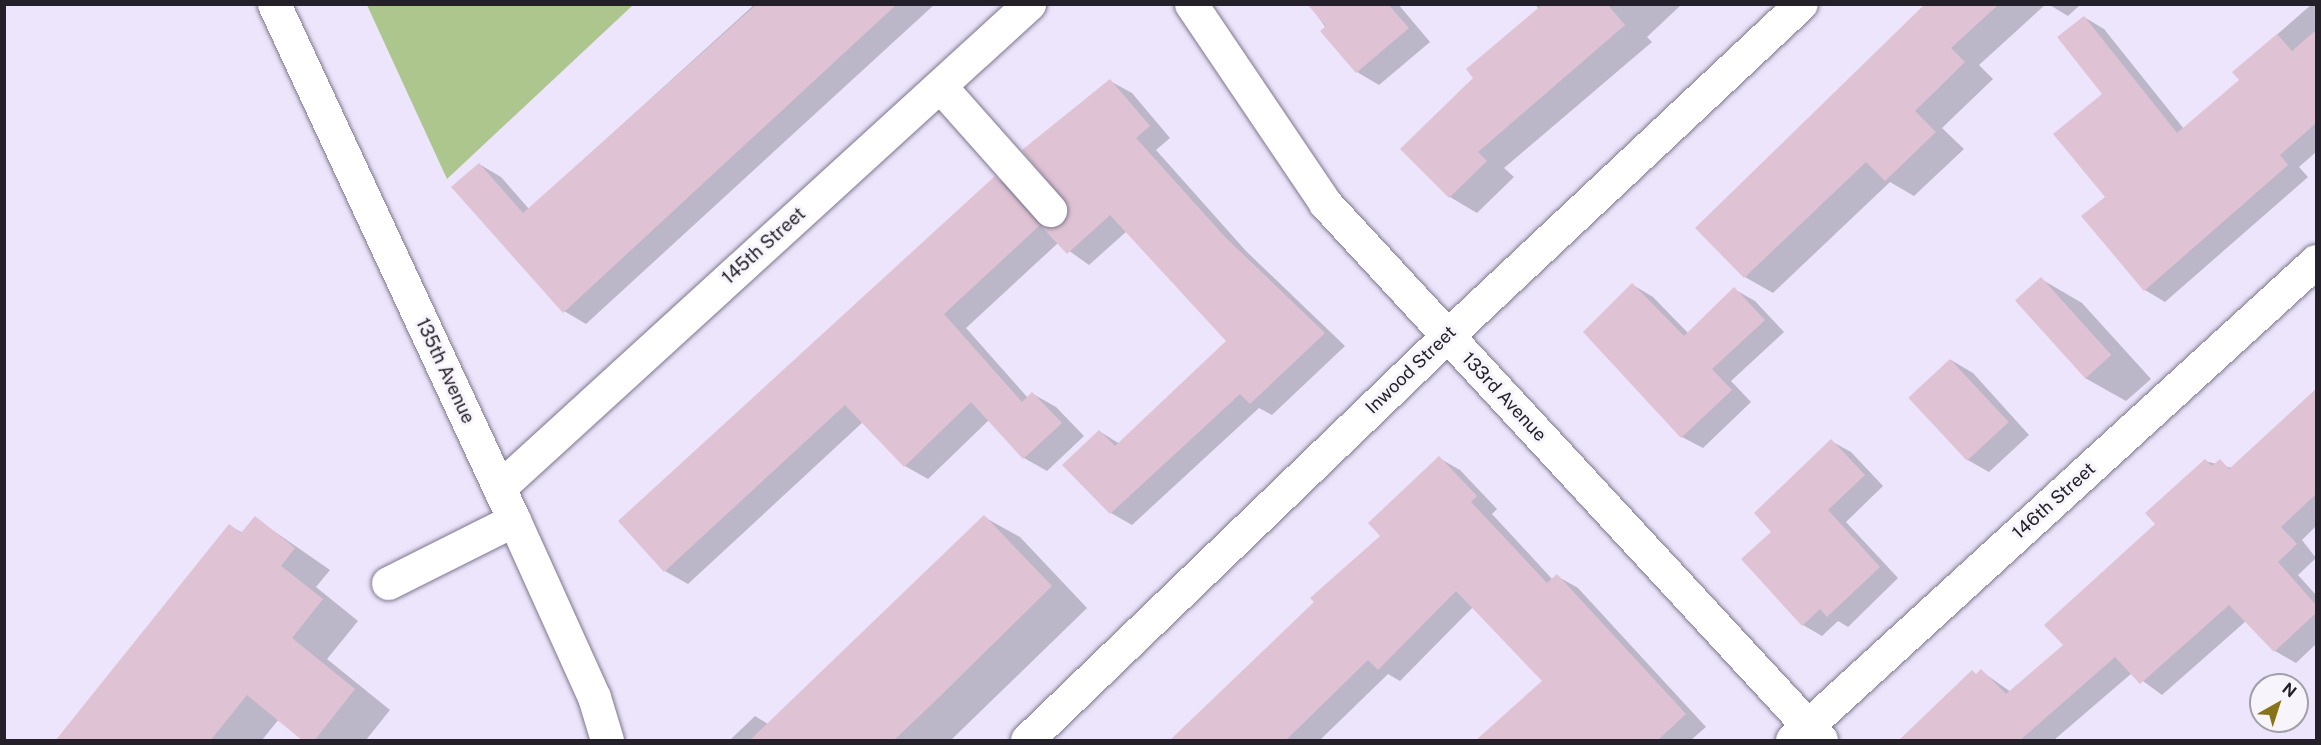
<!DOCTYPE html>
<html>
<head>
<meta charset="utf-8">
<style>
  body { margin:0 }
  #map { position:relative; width:2321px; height:745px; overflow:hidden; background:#ece5fb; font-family:"Public Sans",sans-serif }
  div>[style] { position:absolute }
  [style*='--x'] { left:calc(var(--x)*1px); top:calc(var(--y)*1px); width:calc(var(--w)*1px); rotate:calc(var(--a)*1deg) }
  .green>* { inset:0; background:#adc68e }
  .shadow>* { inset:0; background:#0003 }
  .building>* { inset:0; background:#dfc3d4; transform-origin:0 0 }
  .roads { filter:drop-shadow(0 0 2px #7e768e) drop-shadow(0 0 2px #7e768e) }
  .minor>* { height:33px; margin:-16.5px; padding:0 16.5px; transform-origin:16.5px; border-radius:16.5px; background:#fff }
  span { translate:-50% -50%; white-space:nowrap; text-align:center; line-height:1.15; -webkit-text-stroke:6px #f7f5fb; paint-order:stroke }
  .street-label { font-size:18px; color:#232029 }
  .frame { position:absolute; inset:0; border:6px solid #232029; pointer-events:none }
  .north { position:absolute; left:2249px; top:673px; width:60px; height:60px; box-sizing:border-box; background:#f7f5fb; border:2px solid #a2a0a7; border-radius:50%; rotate:39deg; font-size:16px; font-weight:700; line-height:24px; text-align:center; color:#232029 }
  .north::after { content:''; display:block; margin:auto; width:21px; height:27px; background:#887416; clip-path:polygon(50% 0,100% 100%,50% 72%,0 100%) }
</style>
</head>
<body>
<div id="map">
  <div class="green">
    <div style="clip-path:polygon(367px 5px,633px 5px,447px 179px)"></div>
  </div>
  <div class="shadow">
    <div style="clip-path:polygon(755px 4px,935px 4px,586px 324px,564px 311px,479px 164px,501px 177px,529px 209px)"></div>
    <div style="clip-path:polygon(1309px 4px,1398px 4px,1430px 42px,1379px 85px,1357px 72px)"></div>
    <div style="clip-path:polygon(1535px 4px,1682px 4px,1647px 37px,1652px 42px,1504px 168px,1514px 177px,1477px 213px,1450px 197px,1475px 78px,1539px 9px)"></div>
    <div style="clip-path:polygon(1927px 4px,2046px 4px,1979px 65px,1993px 79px,1942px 128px,1964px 149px,1914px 196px,1890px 182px,1773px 293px,1745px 277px)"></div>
    <div style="clip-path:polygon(2048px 4px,2081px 4px,2068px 16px)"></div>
    <div style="clip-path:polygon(2312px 4px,2316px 4px,2316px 152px,2299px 167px,2308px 177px,2165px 302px,2145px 290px,2107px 197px,2104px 94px,2084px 17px,2104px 29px,2184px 129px,2241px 80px,2234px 72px)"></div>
    <div style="clip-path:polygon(1110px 81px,1132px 93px,1170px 138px,1156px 150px,1246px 251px,1345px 346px,1272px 415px,1259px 408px,1132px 525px,1111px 513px,1099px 431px,1120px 444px,1228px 341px,1127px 231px,1089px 265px,1058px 243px,966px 328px,1028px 398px,1033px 394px,1056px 407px,1084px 436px,1047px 471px,1024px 458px,989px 420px,928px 479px,905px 466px,863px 422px,688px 584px,665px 571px,995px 178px,1018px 191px,1051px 227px,1063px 226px)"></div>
    <div style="clip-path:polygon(2041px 279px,2082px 303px,2151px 379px,2126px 401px,2085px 378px)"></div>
    <div style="clip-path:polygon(1633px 285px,1653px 297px,1688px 333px,1734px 289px,1755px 301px,1784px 332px,1731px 381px,1751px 402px,1703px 448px,1682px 437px)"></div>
    <div style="clip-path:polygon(1951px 360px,1973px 373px,2029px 435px,1989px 472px,1966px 459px,1910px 397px)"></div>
    <div style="clip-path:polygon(2316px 389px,2316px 526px,2302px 540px,2316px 558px,2298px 575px,2316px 595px,2316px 644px,2296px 663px,2275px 651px,2246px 621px,2162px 695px,2132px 673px,2054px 740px,1929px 740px,1981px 671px,2011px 692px,2065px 645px,2205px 461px,2232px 468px)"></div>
    <div style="clip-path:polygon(1831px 441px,1851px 452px,1883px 486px,1846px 522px,1898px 578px,1848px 627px,1838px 621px,1822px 636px,1803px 625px,1773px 532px)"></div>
    <div style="clip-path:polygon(1439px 458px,1460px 470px,1497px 509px,1492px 514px,1553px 580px,1557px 576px,1578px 588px,1706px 727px,1691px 740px,1477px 740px,1545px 682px,1473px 607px,1400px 681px,1388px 674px,1320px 740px,1172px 740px,1383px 536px)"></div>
    <div style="clip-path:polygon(984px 517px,1020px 537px,1087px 608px,951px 740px,730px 740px,755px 716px,768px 724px)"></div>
    <div style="clip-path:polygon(255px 518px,330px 570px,316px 587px,358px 621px,327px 659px,390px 710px,366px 740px,306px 740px,279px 719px,262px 740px,57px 740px,230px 526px,243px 533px)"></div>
  </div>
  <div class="building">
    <div style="clip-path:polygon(757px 4px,897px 4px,563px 313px,451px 187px,479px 163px,523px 213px)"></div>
    <div style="clip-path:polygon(1307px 4px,1388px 4px,1409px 28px,1356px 73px,1320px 31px,1326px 26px)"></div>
    <div style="clip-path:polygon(1543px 4px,1607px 4px,1625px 25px,1478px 152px,1487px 161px,1449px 198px,1400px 149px,1473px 78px,1466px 69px)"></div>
    <div style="clip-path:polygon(1925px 4px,1999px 4px,1951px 48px,1965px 62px,1915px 111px,1936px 132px,1885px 181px,1866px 162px,1744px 278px,1695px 228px)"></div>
    <div style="clip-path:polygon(2084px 16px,2177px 133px,2239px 80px,2232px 72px,2277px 34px,2292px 51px,2316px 30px,2316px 123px,2280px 155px,2288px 165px,2144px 291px,2081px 216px,2105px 197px,2053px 134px,2102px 94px,2057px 37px)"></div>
    <div style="clip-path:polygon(1110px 79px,1150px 126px,1136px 138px,1225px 237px,1325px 333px,1250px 404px,1240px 394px,1110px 514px,1062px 465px,1099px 430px,1115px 446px,1226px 341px,1110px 215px,1067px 254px,1041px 226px,1062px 224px,1068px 206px,1022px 150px)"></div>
    <div style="clip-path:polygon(995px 176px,1040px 225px,944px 314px,1022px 402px,1032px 392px,1062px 423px,1023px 459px,971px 402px,904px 467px,845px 405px,664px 572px,618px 521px)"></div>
    <div style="left:2041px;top:277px;width:105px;height:35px;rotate:48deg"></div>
    <div style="clip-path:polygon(1632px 283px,1684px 336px,1734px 287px,1765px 320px,1712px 369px,1732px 390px,1681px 438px,1583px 332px)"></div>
    <div style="left:1950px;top:359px;width:86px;height:57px;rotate:47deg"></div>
    <div style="clip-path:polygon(2316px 389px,2316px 494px,2281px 527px,2297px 544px,2278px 562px,2316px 605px,2316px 613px,2274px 652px,2229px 605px,2140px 684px,2115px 657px,2019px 741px,1898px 741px,1972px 670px,1976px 674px,1981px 669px,2006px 694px,2063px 645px,2044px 625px,2155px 524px,2145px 513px,2205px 459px,2212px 466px,2220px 459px,2229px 469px)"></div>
    <div style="clip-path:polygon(1831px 439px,1865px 475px,1828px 510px,1880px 567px,1827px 617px,1820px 609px,1802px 626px,1741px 559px,1771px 532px,1754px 513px)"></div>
    <div style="clip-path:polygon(1439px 456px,1477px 496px,1471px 502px,1547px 583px,1557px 574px,1686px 714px,1657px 741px,1475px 741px,1542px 681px,1456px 591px,1378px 670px,1368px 660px,1285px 741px,1169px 741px,1314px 602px,1310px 598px,1380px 536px,1368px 523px)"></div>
    <div style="clip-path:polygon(984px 515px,1052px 586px,930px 706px,893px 741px,749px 741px)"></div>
    <div style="clip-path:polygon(255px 516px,295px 548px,281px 566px,323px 599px,292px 638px,355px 689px,314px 741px,303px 741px,247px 695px,210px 741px,55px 741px,229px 524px,241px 533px)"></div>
  </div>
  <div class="roads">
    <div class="minor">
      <div style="--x:274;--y:4;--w:569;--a:65.06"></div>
      <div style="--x:514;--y:520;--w:194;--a:65.7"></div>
      <div style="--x:594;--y:697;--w:45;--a:73.2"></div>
      <div style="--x:1191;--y:4;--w:240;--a:56"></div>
      <div style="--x:1325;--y:203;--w:731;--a:47.27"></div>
      <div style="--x:940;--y:86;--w:166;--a:48.4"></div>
      <div style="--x:499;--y:488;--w:718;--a:-42.4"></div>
      <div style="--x:388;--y:583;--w:141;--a:-26.6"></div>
      <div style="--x:1027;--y:740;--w:583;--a:-43.89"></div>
      <div style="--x:1447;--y:336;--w:485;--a:-43.2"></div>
      <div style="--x:1792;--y:740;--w:710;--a:-42.43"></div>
    </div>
  </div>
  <div class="street-label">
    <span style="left:764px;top:246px;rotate:-42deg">145th Street</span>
    <span style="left:1411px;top:370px;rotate:-44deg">Inwood Street</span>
    <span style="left:445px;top:371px;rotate:65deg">135th Avenue</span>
    <span style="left:1504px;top:397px;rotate:47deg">133rd Avenue</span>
    <span style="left:2054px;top:501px;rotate:-42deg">146th Street</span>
  </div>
  <div class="frame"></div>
  <div class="north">N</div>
</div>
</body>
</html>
